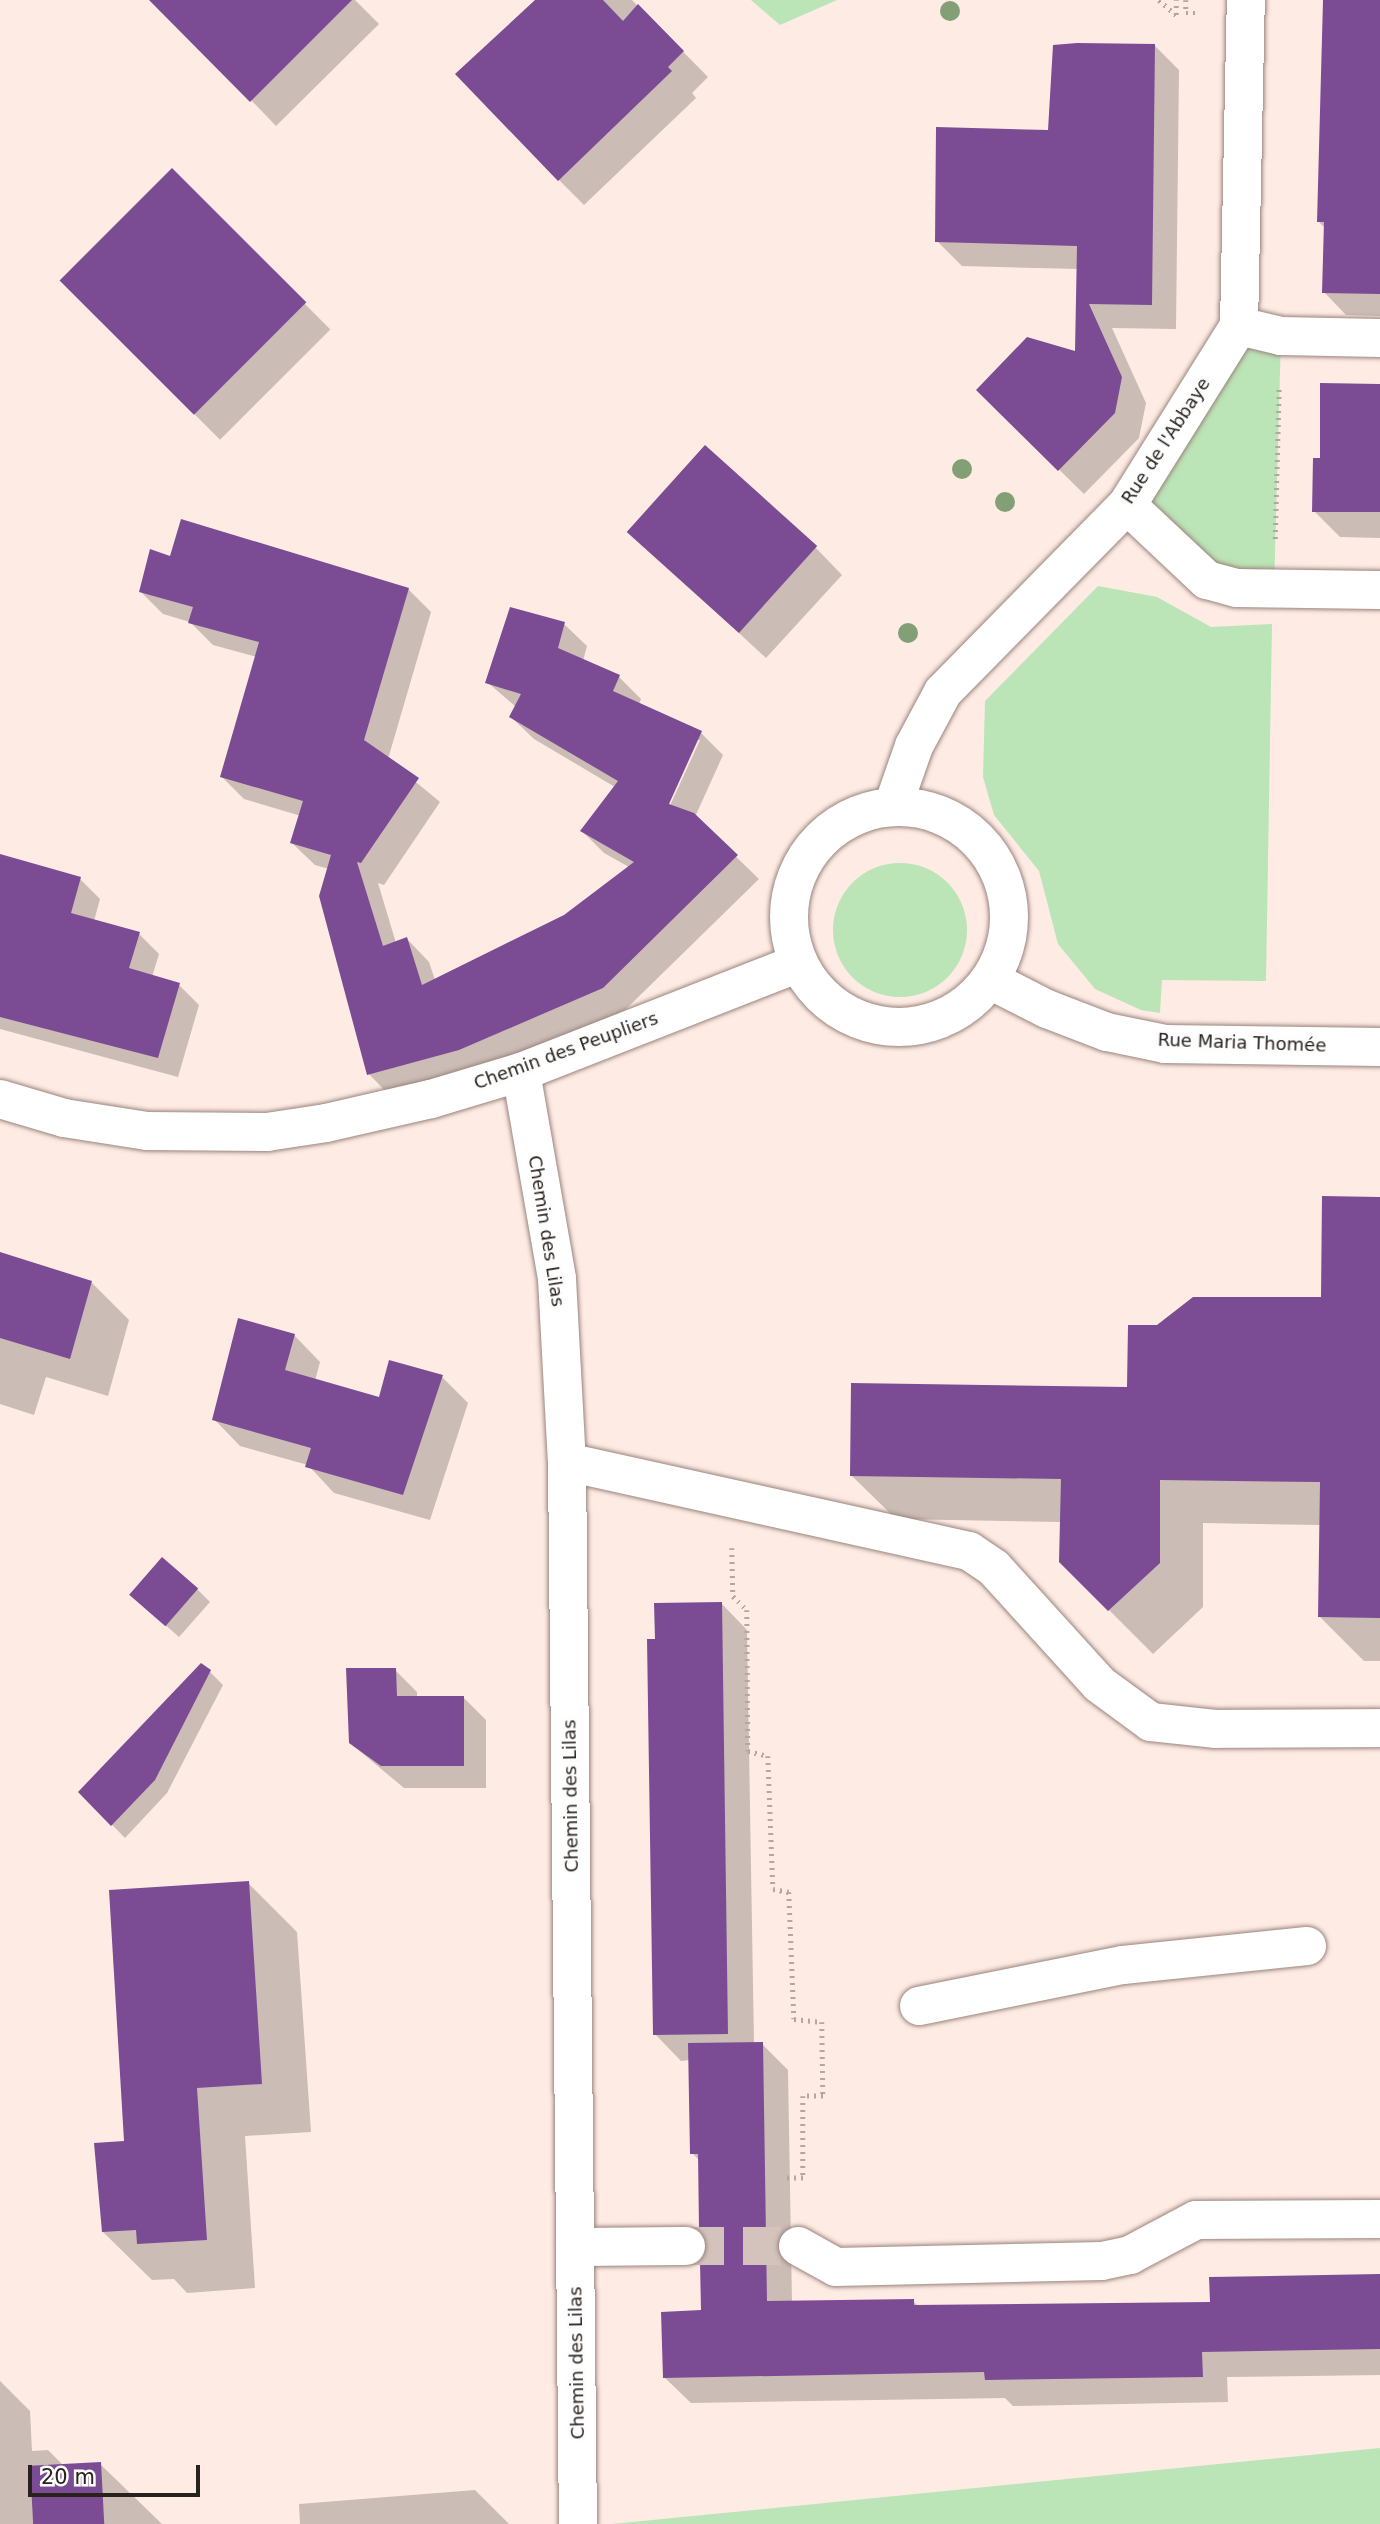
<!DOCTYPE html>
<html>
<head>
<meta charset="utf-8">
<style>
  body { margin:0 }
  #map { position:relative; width:1380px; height:2524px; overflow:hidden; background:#feebe4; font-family:"DejaVu Sans",sans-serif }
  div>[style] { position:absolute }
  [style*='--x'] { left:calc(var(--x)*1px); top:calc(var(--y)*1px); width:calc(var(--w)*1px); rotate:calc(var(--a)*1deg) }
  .green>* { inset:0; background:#bbe4b7 }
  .round { border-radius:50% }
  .shadow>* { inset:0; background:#0003; transform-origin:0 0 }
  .building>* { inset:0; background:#7b4c94; transform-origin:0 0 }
  .minor-tunnel>* { height:38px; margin-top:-19px; transform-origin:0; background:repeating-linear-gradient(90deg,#d3c3bc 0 38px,transparent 0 57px) }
  .path>* { height:4.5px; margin-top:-2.25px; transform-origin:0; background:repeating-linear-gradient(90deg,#b5a6a0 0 2px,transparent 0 7px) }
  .roads { filter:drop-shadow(0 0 2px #9a847c) drop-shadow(0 0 2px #9a847c) }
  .minor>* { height:38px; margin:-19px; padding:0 19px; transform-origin:19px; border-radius:19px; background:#fff }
  .minor>.ring { margin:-19px; padding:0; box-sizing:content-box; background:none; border:38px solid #fff; border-radius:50% }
  .trees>* { width:20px; height:20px; margin:-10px; border-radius:50%; background:#839f75 }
  span { translate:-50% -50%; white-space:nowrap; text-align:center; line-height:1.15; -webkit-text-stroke:7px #fdfdfd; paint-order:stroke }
  .street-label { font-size:18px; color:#29211d }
  .scale { position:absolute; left:28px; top:2465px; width:172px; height:32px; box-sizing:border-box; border:4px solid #29211d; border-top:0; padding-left:9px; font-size:21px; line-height:24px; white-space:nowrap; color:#29211d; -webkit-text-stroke:5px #fdfdfd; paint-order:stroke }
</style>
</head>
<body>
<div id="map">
  <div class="green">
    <div style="clip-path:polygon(751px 0,837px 0,780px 25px)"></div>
    <div style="clip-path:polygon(1239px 326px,1281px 336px,1274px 589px,1237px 588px,1124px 509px)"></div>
    <div style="clip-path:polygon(1098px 586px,1157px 597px,1211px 627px,1272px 624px,1266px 981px,1162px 980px,1160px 1013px,1141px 1010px,1095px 989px,1058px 944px,1039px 871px,994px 815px,983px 777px,985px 701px)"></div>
    <div class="round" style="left:833px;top:863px;width:134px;height:134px"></div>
    <div style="clip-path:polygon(1380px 2448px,1380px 2524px,612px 2524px)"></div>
  </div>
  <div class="shadow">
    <div style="clip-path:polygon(155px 0,355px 0,379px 24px,276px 126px)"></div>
    <div style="clip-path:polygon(537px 0,632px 0,708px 77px,692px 93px,696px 98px,584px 205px,559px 180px)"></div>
    <div style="clip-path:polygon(1324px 0,1380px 0,1380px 316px,1346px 315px,1324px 292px,1325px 228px,1319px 222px)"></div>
    <div style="clip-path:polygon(1154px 45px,1179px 70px,1176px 329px,1112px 328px,1146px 403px,1139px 438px,1084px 494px,978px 390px,1077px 353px,1078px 269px,962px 266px,937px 241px,1050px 132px)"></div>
    <div style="left:172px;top:171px;width:224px;height:156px;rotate:45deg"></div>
    <div style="clip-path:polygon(1380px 386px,1380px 538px,1340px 537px,1314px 511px,1322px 460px)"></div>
    <div style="clip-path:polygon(629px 531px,816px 548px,842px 575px,766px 658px)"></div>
    <div style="clip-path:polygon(evenodd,171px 558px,408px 589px,431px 612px,388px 759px,440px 802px,384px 885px,378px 883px,396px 943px,407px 939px,429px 962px,435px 980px,564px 916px,629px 867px,604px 853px,582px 831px,615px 787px,534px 739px,511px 717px,516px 707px,487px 682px,564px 624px,587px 646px,583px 661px,619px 677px,641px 699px,639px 704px,701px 733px,723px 755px,695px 817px,759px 879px,625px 1010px,482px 1072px,391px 1097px,369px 1074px,329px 869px,315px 865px,292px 843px,301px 816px,244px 799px,222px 777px,257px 657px,213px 645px,190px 622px,163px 614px,141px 592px,171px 558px,696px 740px,700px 740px,667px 812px,664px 811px,696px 740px)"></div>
    <div style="clip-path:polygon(0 856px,80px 879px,100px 899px,94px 921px,139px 934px,159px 954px,152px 977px,179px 985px,199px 1005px,178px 1077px,0 1029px)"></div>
    <div style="clip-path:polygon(1380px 1199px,1380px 1661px,1364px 1661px,1320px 1617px,1321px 1525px,1203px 1523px,1203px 1607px,1153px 1654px,1061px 1562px,1061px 1522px,896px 1519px,852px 1476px,1129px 1388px,1158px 1327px,1323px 1299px)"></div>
    <div style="clip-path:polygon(0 1254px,91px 1282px,129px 1320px,108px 1396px,46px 1377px,34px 1415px,0 1404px)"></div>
    <div style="clip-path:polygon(294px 1335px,320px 1362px,315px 1381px,380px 1399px,442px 1377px,468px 1403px,430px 1520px,334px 1493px,308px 1465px,240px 1446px,214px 1419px)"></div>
    <div style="clip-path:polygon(197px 1589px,210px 1602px,179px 1637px,146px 1608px)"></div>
    <div style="clip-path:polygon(721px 1603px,747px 1630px,754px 2044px,762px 2044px,788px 2070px,792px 2303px,913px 2301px,919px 2307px,1212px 2304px,1380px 2276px,1380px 2375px,1227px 2377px,1228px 2402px,1013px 2406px,1005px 2398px,691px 2403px,664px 2377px,703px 2312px,710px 2246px,700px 2161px,692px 2153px,690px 2060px,681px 2061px,655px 2034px,657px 1641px)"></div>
    <div style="clip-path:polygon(395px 1670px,417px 1692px,417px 1698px,464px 1698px,486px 1720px,486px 1788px,404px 1788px,350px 1743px)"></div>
    <div style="clip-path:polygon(209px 1671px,223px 1685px,167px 1793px,125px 1838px,80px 1792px)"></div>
    <div style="clip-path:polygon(248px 1883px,297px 1932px,311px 2132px,245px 2136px,255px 2288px,187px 2293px,174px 2279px,152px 2280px,103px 2232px,126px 2142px)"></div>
    <div style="clip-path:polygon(0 2381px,30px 2411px,32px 2451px,48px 2450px,65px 2467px,100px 2464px,162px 2524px,0 2524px)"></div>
    <div style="clip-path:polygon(475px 2490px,509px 2524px,300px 2524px,299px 2504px)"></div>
  </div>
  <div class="building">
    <div style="clip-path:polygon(149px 0,352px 0,250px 102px)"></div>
    <div style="clip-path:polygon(535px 0,603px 0,623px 21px,638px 4px,684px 51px,668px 67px,672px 71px,558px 181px,455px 74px)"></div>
    <div style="clip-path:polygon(1323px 0,1380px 0,1380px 294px,1322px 293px,1324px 222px,1317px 222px)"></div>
    <div style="clip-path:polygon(1077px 43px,1155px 44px,1152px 305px,1089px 304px,1122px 377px,1115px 413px,1058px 471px,976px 390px,1027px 337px,1075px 351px,1077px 246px,935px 242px,936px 127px,1048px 130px,1053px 45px)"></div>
    <div style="left:172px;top:168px;width:190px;height:159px;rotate:45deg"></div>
    <div style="clip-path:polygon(1320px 383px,1380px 384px,1380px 512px,1312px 512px,1313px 458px,1320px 458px)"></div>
    <div style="left:705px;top:445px;width:151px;height:117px;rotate:42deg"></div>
    <div style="clip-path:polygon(181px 519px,409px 588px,364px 740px,419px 778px,361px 863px,357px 862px,383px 946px,407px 937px,422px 985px,564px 915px,634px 862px,580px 831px,618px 781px,509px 717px,521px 694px,485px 683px,510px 607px,565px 622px,558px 648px,620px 675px,613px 691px,702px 731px,669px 804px,694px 813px,738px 855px,603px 988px,459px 1050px,367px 1075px,319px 896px,331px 855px,290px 843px,303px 801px,220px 777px,259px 642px,188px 623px,193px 607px,139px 592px,150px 549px,170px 556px)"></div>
    <div style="clip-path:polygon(0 854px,81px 877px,71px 913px,140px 932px,129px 968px,180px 983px,158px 1058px,0 1017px)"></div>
    <div style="clip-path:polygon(1322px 1196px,1380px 1197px,1380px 1618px,1318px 1617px,1320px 1482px,1160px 1480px,1160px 1563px,1108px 1611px,1059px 1562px,1061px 1479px,850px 1476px,851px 1383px,1127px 1387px,1128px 1325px,1157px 1325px,1193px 1297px,1321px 1297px)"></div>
    <div style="clip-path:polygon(0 1252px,92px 1281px,70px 1359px,0 1338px)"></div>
    <div style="clip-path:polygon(238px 1318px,295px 1334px,285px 1370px,379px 1397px,389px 1360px,443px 1375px,403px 1495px,305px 1467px,311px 1448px,212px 1420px)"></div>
    <div style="left:162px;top:1557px;width:48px;height:50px;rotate:41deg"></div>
    <div style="clip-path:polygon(722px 1602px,728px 2034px,653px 2035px,647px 1639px,655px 1639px,654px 1603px)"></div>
    <div style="clip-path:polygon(201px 1663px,211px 1670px,155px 1780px,111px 1826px,78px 1792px)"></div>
    <div style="clip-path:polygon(346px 1668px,396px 1668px,397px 1696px,464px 1696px,464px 1766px,381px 1766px,349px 1743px)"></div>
    <div style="clip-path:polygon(249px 1881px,262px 2084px,197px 2088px,207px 2240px,137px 2244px,136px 2230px,102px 2232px,94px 2143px,124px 2141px,109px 1890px)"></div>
    <div style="clip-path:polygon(763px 2042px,767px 2301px,914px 2299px,914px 2305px,1210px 2302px,1209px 2277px,1380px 2274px,1380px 2349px,1202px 2352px,1203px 2377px,985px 2380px,984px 2372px,663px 2378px,661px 2312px,701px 2310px,700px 2262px,708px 2246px,699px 2229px,698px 2154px,690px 2154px,688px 2043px)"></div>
    <div style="left:101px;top:2462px;width:62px;height:71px;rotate:87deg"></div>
  </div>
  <div class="minor-tunnel">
    <div style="--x:686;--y:2246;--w:112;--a:0"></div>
  </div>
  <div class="path">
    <div style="--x:1159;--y:0;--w:23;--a:41"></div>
    <div style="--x:1176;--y:15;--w:15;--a:-90"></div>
    <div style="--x:1186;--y:0;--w:13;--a:90"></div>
    <div style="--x:1186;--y:13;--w:10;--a:0"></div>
    <div style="--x:1275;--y:539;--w:152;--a:-88.5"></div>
    <div style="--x:732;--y:1548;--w:48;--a:88.8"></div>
    <div style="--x:733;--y:1596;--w:20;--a:45"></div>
    <div style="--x:747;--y:1610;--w:141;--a:89.6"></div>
    <div style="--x:748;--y:1751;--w:21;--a:14"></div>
    <div style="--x:768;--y:1756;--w:133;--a:87.8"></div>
    <div style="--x:773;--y:1889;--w:16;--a:11"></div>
    <div style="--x:789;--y:1892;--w:127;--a:87.7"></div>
    <div style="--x:794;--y:2019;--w:28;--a:6"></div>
    <div style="--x:822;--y:2022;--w:74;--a:89.2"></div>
    <div style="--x:823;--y:2096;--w:20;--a:180"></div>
    <div style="--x:803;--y:2096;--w:82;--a:90"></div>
    <div style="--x:803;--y:2178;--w:20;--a:180"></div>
  </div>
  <div class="roads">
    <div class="minor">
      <div style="--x:1239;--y:326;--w:43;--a:13.4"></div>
      <div style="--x:1281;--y:336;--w:99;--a:1.2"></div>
      <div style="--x:1127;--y:505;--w:110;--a:43.2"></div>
      <div style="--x:1207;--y:580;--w:31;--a:15"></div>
      <div style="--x:1237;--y:588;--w:143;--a:0.8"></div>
      <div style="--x:893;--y:806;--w:64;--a:-70.7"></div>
      <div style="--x:914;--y:746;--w:61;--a:-61.8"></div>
      <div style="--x:943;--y:692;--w:262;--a:-45.5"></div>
      <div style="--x:1127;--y:505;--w:211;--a:-58"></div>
      <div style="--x:1239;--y:326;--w:326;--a:-88.8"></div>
      <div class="ring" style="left:789px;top:807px;width:182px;height:182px"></div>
      <div style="--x:990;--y:980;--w:64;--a:27"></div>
      <div style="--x:1047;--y:1009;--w:64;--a:21"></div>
      <div style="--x:1107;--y:1032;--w:59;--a:11.7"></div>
      <div style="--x:1165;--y:1044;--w:215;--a:0.8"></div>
      <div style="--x:521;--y:1072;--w:210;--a:80.1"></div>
      <div style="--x:557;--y:1279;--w:183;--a:86.9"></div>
      <div style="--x:567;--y:1462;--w:1062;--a:89.41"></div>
      <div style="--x:0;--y:1099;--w:67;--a:16.5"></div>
      <div style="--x:64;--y:1118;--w:84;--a:8.9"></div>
      <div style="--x:147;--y:1131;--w:120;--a:0.5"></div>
      <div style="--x:267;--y:1132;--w:60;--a:-8.7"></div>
      <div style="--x:326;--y:1123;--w:108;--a:-12.9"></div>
      <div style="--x:431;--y:1099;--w:94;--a:-16.7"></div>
      <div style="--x:521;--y:1072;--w:295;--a:-21.4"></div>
      <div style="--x:567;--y:1462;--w:412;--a:12.5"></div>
      <div style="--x:969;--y:1551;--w:30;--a:34"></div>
      <div style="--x:994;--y:1568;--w:156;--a:47.8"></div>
      <div style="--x:1099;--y:1684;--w:64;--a:36.2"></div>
      <div style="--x:1151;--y:1722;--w:64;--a:6.2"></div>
      <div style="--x:1215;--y:1729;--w:165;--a:-0.3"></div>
      <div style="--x:919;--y:2006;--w:208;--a:-11.4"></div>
      <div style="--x:1123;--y:1965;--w:185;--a:-5.9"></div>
      <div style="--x:798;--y:2246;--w:43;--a:28.9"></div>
      <div style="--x:836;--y:2267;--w:266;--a:-1.3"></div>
      <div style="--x:1102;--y:2261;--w:29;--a:-12"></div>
      <div style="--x:1130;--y:2255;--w:75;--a:-27.9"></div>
      <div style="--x:1196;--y:2220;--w:184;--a:-0.3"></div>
      <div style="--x:575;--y:2247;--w:111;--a:-0.5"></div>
    </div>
  </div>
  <div class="trees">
    <div style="left:950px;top:11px"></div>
    <div style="left:962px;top:469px"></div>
    <div style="left:1005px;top:502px"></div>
    <div style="left:908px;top:633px"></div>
  </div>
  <div class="street-label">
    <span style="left:1166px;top:441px;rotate:-57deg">Rue de l'Abbaye</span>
    <span style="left:1242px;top:1043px;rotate:2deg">Rue Maria Thomée</span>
    <span style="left:566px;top:1051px;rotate:-20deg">Chemin des Peupliers</span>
    <span style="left:546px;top:1231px;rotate:81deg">Chemin des Lilas</span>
    <span style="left:571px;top:1796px;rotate:-91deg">Chemin des Lilas</span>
    <span style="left:577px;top:2363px;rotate:-91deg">Chemin des Lilas</span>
  </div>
  <div class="scale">20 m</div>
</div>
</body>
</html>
